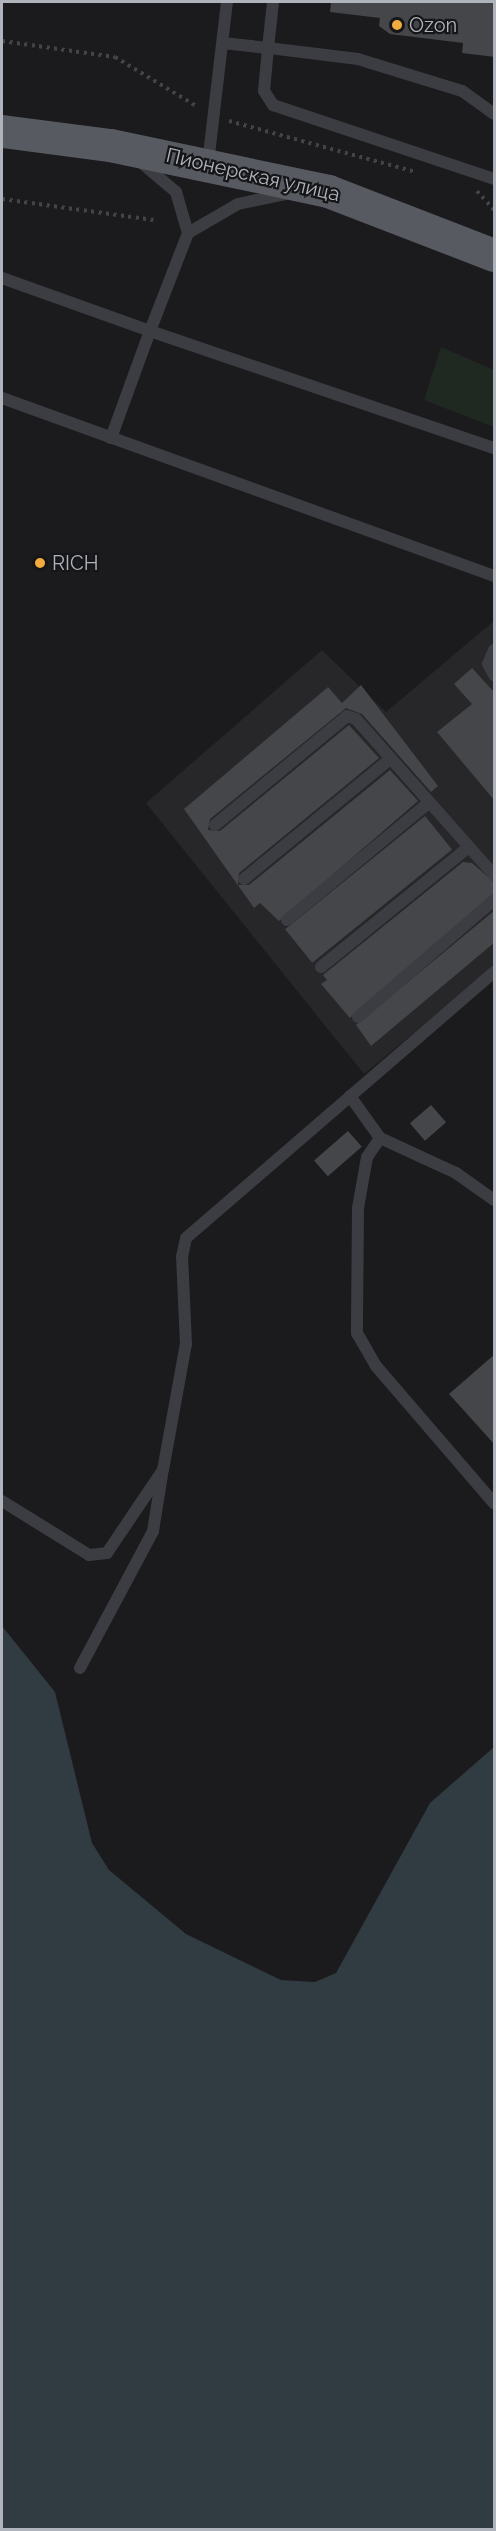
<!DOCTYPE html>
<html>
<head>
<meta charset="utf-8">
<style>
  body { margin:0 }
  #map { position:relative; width:496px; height:2531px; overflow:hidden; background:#1b1b1d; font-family:Raleway,sans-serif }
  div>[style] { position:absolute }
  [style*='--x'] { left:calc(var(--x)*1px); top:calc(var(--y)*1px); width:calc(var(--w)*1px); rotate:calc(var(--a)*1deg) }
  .built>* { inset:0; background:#27272a }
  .green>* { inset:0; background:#202921 }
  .water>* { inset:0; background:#303b42 }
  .building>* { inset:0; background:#45464a; transform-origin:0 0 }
  .path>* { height:4px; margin-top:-2px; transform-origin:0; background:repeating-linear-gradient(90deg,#424449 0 3px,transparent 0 7.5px) }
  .service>* { height:12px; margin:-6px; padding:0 6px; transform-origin:6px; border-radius:6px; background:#3c3d42 }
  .primary>* { height:33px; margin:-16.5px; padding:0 16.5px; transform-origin:16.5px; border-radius:16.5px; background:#585a61 }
  .dots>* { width:16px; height:16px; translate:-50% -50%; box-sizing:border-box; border:3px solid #161618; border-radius:50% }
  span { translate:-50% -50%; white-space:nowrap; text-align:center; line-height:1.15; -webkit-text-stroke:4.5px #161618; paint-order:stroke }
  .poi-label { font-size:20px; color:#aeb3bc }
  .left { translate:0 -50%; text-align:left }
  .street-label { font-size:20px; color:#aeb3bc }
  .frame { position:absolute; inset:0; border:3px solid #aeb3bc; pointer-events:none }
</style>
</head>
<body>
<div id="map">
  <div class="built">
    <div style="clip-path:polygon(494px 621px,494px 967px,364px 1074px,146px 803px,322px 650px,386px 712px)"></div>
  </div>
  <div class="green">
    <div style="clip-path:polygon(441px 347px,494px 370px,494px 427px,424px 400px)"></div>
  </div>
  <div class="water">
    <div style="clip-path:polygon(2px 1626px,55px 1692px,92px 1843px,109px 1870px,186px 1934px,281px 1980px,315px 1982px,336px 1973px,430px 1803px,494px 1747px,494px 2529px,2px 2529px)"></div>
  </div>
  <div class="building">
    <div style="clip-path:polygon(331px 2px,495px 2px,495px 57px,462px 53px,463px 43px,390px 34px,379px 26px,380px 18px,330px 12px)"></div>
    <div style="clip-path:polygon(472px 668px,495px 693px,495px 801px,437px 732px,472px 704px,454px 684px)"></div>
    <div style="clip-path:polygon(361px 685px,438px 786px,431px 792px,362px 714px,346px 708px,210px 819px,208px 830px,220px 831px,349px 725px,379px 758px,239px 873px,238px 885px,249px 885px,390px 770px,418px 801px,279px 921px,260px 903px,254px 908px,184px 809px,328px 687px,342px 703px)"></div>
    <div style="left:425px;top:816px;width:43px;height:180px;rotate:51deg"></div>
    <div style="clip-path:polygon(463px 862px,472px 863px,495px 883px,495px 892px,350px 1018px,321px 984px,327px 980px,323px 975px)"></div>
    <div style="clip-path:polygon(495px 910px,495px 942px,371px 1046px,356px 1025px)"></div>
    <div style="left:431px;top:1105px;width:23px;height:28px;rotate:49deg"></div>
    <div style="left:348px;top:1131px;width:21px;height:45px;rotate:49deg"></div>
    <div style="clip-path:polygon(495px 1354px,495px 1445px,449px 1394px)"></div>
  </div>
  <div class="path">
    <div style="--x:2;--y:41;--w:114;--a:8.1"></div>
    <div style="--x:115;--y:57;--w:97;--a:31.1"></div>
    <div style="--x:229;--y:121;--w:194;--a:15.3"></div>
    <div style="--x:477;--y:191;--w:25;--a:48"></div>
    <div style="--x:2;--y:199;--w:153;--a:7.9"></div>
  </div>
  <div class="service">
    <div style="--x:223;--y:43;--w:45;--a:6.3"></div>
    <div style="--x:268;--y:48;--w:46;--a:-83.8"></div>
    <div style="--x:494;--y:114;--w:39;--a:-144"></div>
    <div style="--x:462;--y:91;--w:109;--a:-162.9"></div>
    <div style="--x:358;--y:59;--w:91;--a:-173"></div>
    <div style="--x:268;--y:48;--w:43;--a:95.3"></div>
    <div style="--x:264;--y:91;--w:17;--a:57"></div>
    <div style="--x:273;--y:105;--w:233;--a:18.5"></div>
    <div style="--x:208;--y:163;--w:162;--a:-83.3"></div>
    <div style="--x:188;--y:233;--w:58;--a:-30.1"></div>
    <div style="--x:238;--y:204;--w:48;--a:-12"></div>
    <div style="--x:2;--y:278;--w:157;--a:19.7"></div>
    <div style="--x:150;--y:331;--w:105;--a:-68.8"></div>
    <div style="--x:188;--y:233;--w:43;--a:-106.3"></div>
    <div style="--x:176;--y:192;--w:43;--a:-139.7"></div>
    <div style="--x:2;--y:398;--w:523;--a:19.89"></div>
    <div style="--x:111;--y:438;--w:114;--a:-70"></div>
    <div style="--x:150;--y:331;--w:363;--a:18.8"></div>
    <div style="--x:494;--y:650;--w:15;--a:113"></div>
    <div style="--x:488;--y:664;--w:13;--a:61"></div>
    <div style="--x:215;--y:825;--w:171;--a:-39.5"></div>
    <div style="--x:347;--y:716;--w:9;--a:18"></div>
    <div style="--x:356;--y:719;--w:208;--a:48.5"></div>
    <div style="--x:244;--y:879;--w:188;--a:-39.4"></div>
    <div style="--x:287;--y:920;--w:182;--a:-39.6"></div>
    <div style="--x:321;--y:967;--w:187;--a:-39.1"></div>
    <div style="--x:358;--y:1017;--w:179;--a:-40.7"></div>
    <div style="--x:350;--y:1096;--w:52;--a:54.5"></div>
    <div style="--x:380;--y:1138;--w:84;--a:24.7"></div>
    <div style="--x:456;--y:1173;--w:47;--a:35.4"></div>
    <div style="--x:380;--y:1138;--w:23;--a:124"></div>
    <div style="--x:367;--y:1157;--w:52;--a:100"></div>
    <div style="--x:358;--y:1208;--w:125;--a:90.5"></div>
    <div style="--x:357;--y:1333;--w:38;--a:60"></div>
    <div style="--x:376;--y:1366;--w:181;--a:49.3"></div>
    <div style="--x:2;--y:1501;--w:102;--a:31.8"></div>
    <div style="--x:89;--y:1555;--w:18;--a:-6"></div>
    <div style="--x:107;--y:1553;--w:100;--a:-56"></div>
    <div style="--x:163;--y:1470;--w:128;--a:-79.7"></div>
    <div style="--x:186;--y:1344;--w:87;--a:-92.6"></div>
    <div style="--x:182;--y:1257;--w:19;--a:-78"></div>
    <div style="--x:186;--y:1238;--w:407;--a:-40.8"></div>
    <div style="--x:80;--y:1668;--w:155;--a:-61.9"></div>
    <div style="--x:153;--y:1531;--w:57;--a:-80.9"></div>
  </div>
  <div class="primary">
    <div style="--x:2;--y:131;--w:109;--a:7.4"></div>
    <div style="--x:110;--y:145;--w:223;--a:11.9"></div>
    <div style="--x:328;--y:191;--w:178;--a:21.1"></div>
  </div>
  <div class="dots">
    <div style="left:397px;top:25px;background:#f2ac3e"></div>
    <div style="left:40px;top:563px;background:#f2ac3e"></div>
  </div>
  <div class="poi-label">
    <span class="left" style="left:409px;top:25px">Ozon</span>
    <span class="left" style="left:52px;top:563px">RICH</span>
  </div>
  <div class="street-label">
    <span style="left:253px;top:175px;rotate:13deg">Пионерская улица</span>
  </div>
  <div class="frame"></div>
</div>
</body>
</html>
